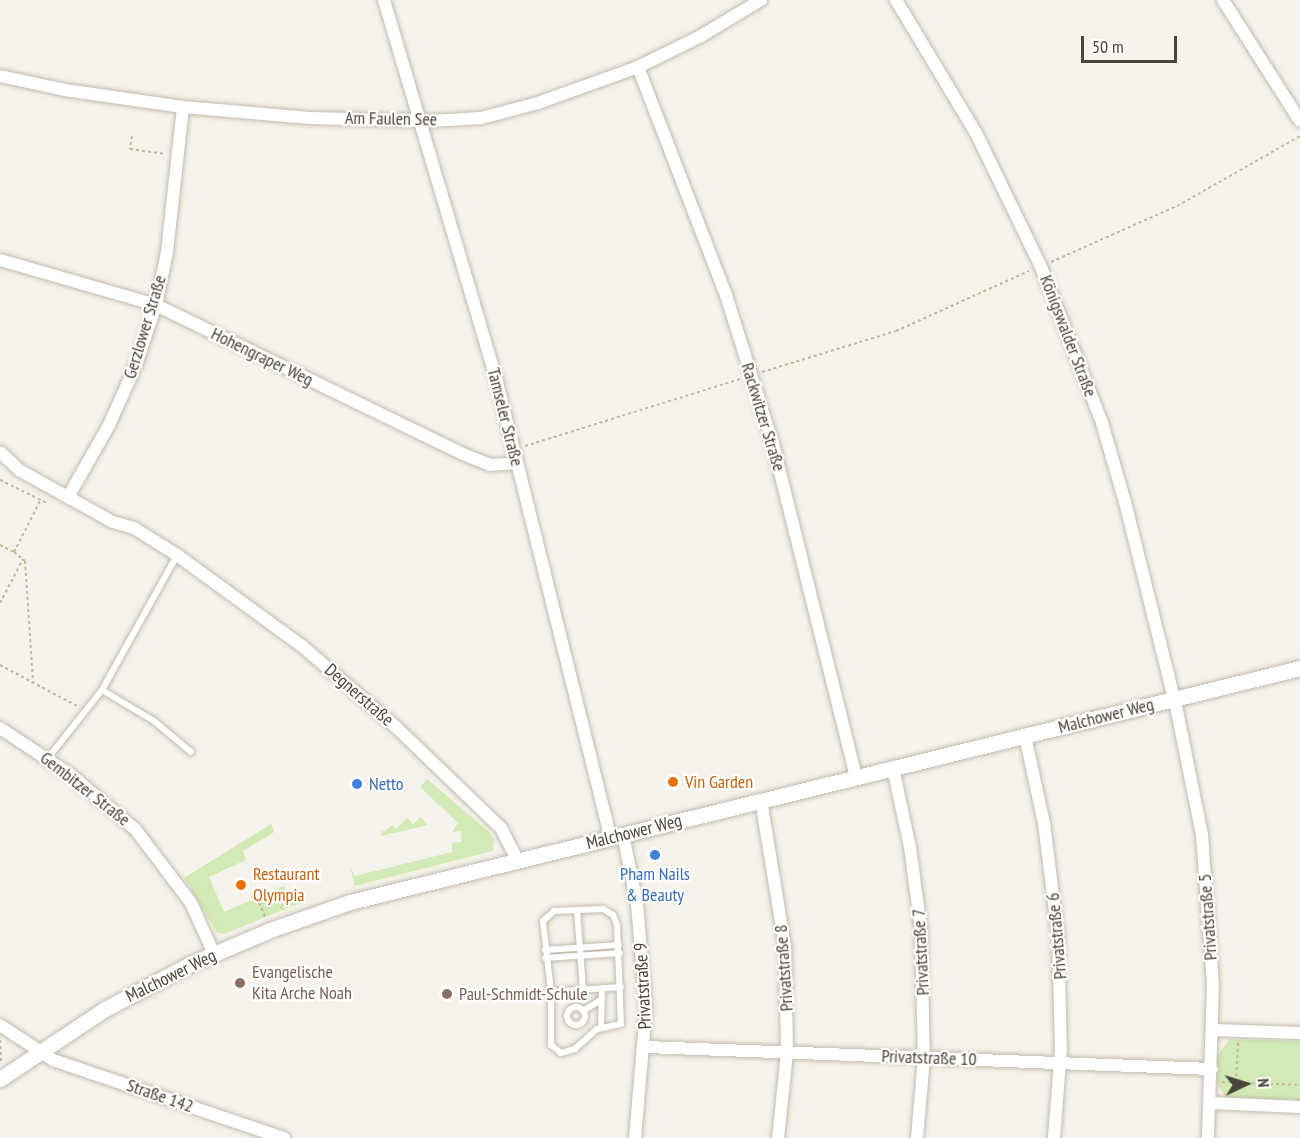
<!DOCTYPE html>
<html>
<head>
<meta charset="utf-8">
<style>
  body { margin:0 }
  #map { position:relative; width:1300px; height:1138px; overflow:hidden; background:#f6f3ec; font-family:"PT Sans Narrow",sans-serif }
  div>[style] { position:absolute }
  [style*='--x'] { left:calc(var(--x)*1px); top:calc(var(--y)*1px); width:calc(var(--w)*1px); rotate:calc(var(--a)*1deg) }
  .green>* { inset:0; background:#d2eab5 }
  .path>* { height:2px; margin-top:-1px; transform-origin:0; background:repeating-linear-gradient(90deg,#c4b79f 0 3px,transparent 0 6px) }
  .roads { filter:drop-shadow(0 0 2px #c2bbae) drop-shadow(0 0 2px #c2bbae) }
  .service>* { height:6px; margin:-3px; padding:0 3px; transform-origin:3px; border-radius:3px; background:#fff }
  .service>.ring { margin:-3px; padding:0; box-sizing:content-box; background:none; border:6px solid #fff; border-radius:50% }
  .minor>* { height:12px; margin:-6px; padding:0 6px; transform-origin:6px; border-radius:6px; background:#fff }
  .tertiary>* { height:15px; margin:-7.5px; padding:0 7.5px; transform-origin:7.5px; border-radius:7.5px; background:#fff }
  .dots>* { width:16px; height:16px; translate:-50% -50%; box-sizing:border-box; border:3px solid #fff; border-radius:50% }
  span { translate:-50% -50%; white-space:nowrap; text-align:center; line-height:1.15; -webkit-text-stroke:4.5px #fff; paint-order:stroke }
  .street-label { font-size:18px; color:#4b4439 }
  .food-label { font-size:18px; color:#c56008 }
  .left { translate:0 -50%; text-align:left }
  .shop-label { font-size:18px; color:#366cbe }
  .education-label { font-size:18px; color:#785e54 }
  .north { position:absolute; left:1216px; top:1054px; width:60px; height:60px; -webkit-text-stroke:4px #fff; paint-order:stroke; rotate:86deg; font-size:16px; font-weight:700; line-height:24px; text-align:center; color:#4b4439 }
  .north::after { content:''; display:block; margin:auto; width:21px; height:27px; background:#4b4439; clip-path:polygon(50% 0,100% 100%,50% 72%,0 100%) }
  .scale { position:absolute; left:1081px; top:36px; width:96px; height:27px; box-sizing:border-box; border:3px solid #4b4439; border-top:0; padding-left:8px; font-size:18px; line-height:21px; white-space:nowrap; color:#4b4439; -webkit-text-stroke:4px #fff; paint-order:stroke }
</style>
</head>
<body>
<div id="map">
  <div class="green">
    <div style="clip-path:polygon(427px 779px,488px 831px,494px 839px,493px 851px,355px 886px,350px 867px,355px 876px,452px 852px,452px 843px,462px 842px,461px 831px,452px 832px,458px 823px,420px 787px)"></div>
    <div style="clip-path:polygon(421px 817px,427px 825px,381px 836px,381px 830px,384px 832px,392px 825px,396px 829px,407px 818px,413px 824px)"></div>
    <div style="clip-path:polygon(271px 824px,274px 832px,243px 851px,246px 860px,209px 877px,224px 912px,284px 886px,288px 898px,297px 895px,303px 902px,224px 934px,217px 933px,184px 878px)"></div>
    <div style="clip-path:polygon(1230px 1039px,1300px 1041px,1300px 1105px,1228px 1099px,1224px 1095px,1217px 1083px,1217px 1056px)"></div>
  </div>
  <div class="path">
    <div style="--x:132;--y:136;--w:13;--a:99"></div>
    <div style="--x:130;--y:149;--w:36;--a:8"></div>
    <div style="--x:1051;--y:262;--w:138;--a:-24"></div>
    <div style="--x:1177;--y:206;--w:142;--a:-29.6"></div>
    <div style="--x:762;--y:372;--w:140;--a:-17"></div>
    <div style="--x:896;--y:331;--w:146;--a:-24.3"></div>
    <div style="--x:525;--y:446;--w:225;--a:-17.3"></div>
    <div style="--x:0;--y:480;--w:52;--a:26.1"></div>
    <div style="--x:0;--y:545;--w:16;--a:27"></div>
    <div style="--x:14;--y:552;--w:57;--a:-63"></div>
    <div style="--x:14;--y:552;--w:14;--a:39"></div>
    <div style="--x:25;--y:561;--w:119;--a:86.2"></div>
    <div style="--x:0;--y:603;--w:50;--a:-62.4"></div>
    <div style="--x:0;--y:665;--w:87;--a:28"></div>
    <div style="--x:257;--y:897;--w:22;--a:68"></div>
    <div style="--x:0;--y:1040;--w:22;--a:87"></div>
    <div style="--x:1222;--y:1082;--w:78;--a:2.2"></div>
    <div style="--x:1236;--y:1082;--w:39;--a:-87"></div>
  </div>
  <div class="roads">
    <div class="service">
      <div style="--x:102;--y:690;--w:61;--a:30.8"></div>
      <div style="--x:154;--y:721;--w:48;--a:40"></div>
      <div style="--x:48;--y:758;--w:87;--a:-51.5"></div>
      <div style="--x:102;--y:690;--w:154;--a:-60.9"></div>
      <div style="--x:603;--y:909;--w:12;--a:31"></div>
      <div style="--x:613;--y:915;--w:11;--a:68"></div>
      <div style="--x:617;--y:925;--w:99;--a:87.7"></div>
      <div style="--x:621;--y:1024;--w:25;--a:168"></div>
      <div style="--x:597;--y:1029;--w:30;--a:138"></div>
      <div style="--x:575;--y:1049;--w:15;--a:164"></div>
      <div style="--x:561;--y:1053;--w:13;--a:-141"></div>
      <div style="--x:551;--y:1045;--w:53;--a:-90"></div>
      <div style="--x:551;--y:992;--w:71;--a:-96.4"></div>
      <div style="--x:543;--y:921;--w:15;--a:-42"></div>
      <div style="--x:554;--y:911;--w:49;--a:-2.3"></div>
      <div style="--x:577;--y:910;--w:79;--a:85.7"></div>
      <div style="--x:545;--y:950;--w:74;--a:-3.9"></div>
      <div style="--x:545;--y:958;--w:75;--a:-3.8"></div>
      <div style="--x:551;--y:992;--w:70;--a:-4.1"></div>
      <div class="ring" style="left:567px;top:1007px;width:12px;height:12px"></div>
      <div style="--x:583;--y:1011;--w:22;--a:-32"></div>
      <div style="--x:601;--y:1028;--w:40;--a:-88.6"></div>
    </div>
    <div class="minor">
      <div style="--x:384;--y:0;--w:398;--a:73.5"></div>
      <div style="--x:497;--y:382;--w:470;--a:76"></div>
      <div style="--x:896;--y:0;--w:155;--a:59"></div>
      <div style="--x:976;--y:133;--w:149;--a:64.1"></div>
      <div style="--x:1041;--y:267;--w:168;--a:68.6"></div>
      <div style="--x:1102;--y:423;--w:82;--a:73.8"></div>
      <div style="--x:1125;--y:502;--w:215;--a:76"></div>
      <div style="--x:1177;--y:711;--w:126;--a:78.6"></div>
      <div style="--x:1202;--y:835;--w:150;--a:85.8"></div>
      <div style="--x:1213;--y:985;--w:153;--a:91.9"></div>
      <div style="--x:1223;--y:0;--w:143;--a:57.5"></div>
      <div style="--x:638;--y:67;--w:244;--a:68.9"></div>
      <div style="--x:726;--y:295;--w:156;--a:72.5"></div>
      <div style="--x:773;--y:444;--w:343;--a:76"></div>
      <div style="--x:0;--y:76;--w:66;--a:12.2"></div>
      <div style="--x:65;--y:90;--w:119;--a:8.2"></div>
      <div style="--x:183;--y:107;--w:127;--a:5"></div>
      <div style="--x:310;--y:118;--w:121;--a:1.4"></div>
      <div style="--x:431;--y:121;--w:50;--a:-3.4"></div>
      <div style="--x:481;--y:118;--w:59;--a:-14.7"></div>
      <div style="--x:538;--y:103;--w:106;--a:-19.8"></div>
      <div style="--x:638;--y:67;--w:70;--a:-26.2"></div>
      <div style="--x:701;--y:36;--w:70;--a:-31"></div>
      <div style="--x:0;--y:260;--w:162;--a:16.1"></div>
      <div style="--x:156;--y:305;--w:341;--a:25.9"></div>
      <div style="--x:463;--y:454;--w:29;--a:22"></div>
      <div style="--x:490;--y:465;--w:27;--a:-4"></div>
      <div style="--x:0;--y:452;--w:26;--a:43"></div>
      <div style="--x:19;--y:470;--w:107;--a:29"></div>
      <div style="--x:113;--y:522;--w:22;--a:16"></div>
      <div style="--x:134;--y:528;--w:51;--a:32.1"></div>
      <div style="--x:177;--y:555;--w:155;--a:36.1"></div>
      <div style="--x:302;--y:646;--w:125;--a:40.8"></div>
      <div style="--x:397;--y:728;--w:144;--a:43.9"></div>
      <div style="--x:501;--y:828;--w:36;--a:63"></div>
      <div style="--x:68;--y:497;--w:83;--a:-60.3"></div>
      <div style="--x:109;--y:425;--w:66;--a:-65.8"></div>
      <div style="--x:136;--y:365;--w:63;--a:-71.6"></div>
      <div style="--x:156;--y:305;--w:54;--a:-78.3"></div>
      <div style="--x:167;--y:252;--w:146;--a:-83.7"></div>
      <div style="--x:0;--y:728;--w:85;--a:33.5"></div>
      <div style="--x:71;--y:775;--w:84;--a:40.2"></div>
      <div style="--x:135;--y:829;--w:93;--a:52.9"></div>
      <div style="--x:191;--y:903;--w:56;--a:65.7"></div>
      <div style="--x:1025;--y:736;--w:89;--a:77.7"></div>
      <div style="--x:1044;--y:823;--w:114;--a:82.9"></div>
      <div style="--x:1058;--y:936;--w:113;--a:88.5"></div>
      <div style="--x:1061;--y:1049;--w:89;--a:94.5"></div>
      <div style="--x:893;--y:768;--w:81;--a:77.9"></div>
      <div style="--x:910;--y:847;--w:83;--a:82.4"></div>
      <div style="--x:921;--y:929;--w:129;--a:88.7"></div>
      <div style="--x:924;--y:1058;--w:80;--a:95"></div>
      <div style="--x:761;--y:800;--w:148;--a:80.7"></div>
      <div style="--x:785;--y:946;--w:107;--a:88.9"></div>
      <div style="--x:787;--y:1053;--w:85;--a:96"></div>
      <div style="--x:623;--y:834;--w:71;--a:78.7"></div>
      <div style="--x:637;--y:904;--w:106;--a:85.1"></div>
      <div style="--x:646;--y:1010;--w:128;--a:94.9"></div>
      <div style="--x:0;--y:1025;--w:64;--a:33.4"></div>
      <div style="--x:53;--y:1060;--w:244;--a:18.7"></div>
      <div style="--x:1213;--y:1030;--w:87;--a:2"></div>
      <div style="--x:646;--y:1047;--w:566;--a:2.23"></div>
      <div style="--x:1211;--y:1103;--w:89;--a:2.6"></div>
    </div>
    <div class="tertiary">
      <div style="--x:0;--y:1079;--w:126;--a:-33.7"></div>
      <div style="--x:105;--y:1009;--w:94;--a:-27.9"></div>
      <div style="--x:188;--y:965;--w:89;--a:-23.1"></div>
      <div style="--x:270;--y:930;--w:85;--a:-19.3"></div>
      <div style="--x:350;--y:902;--w:978;--a:-13.84"></div>
    </div>
  </div>
  <div class="dots">
    <div style="left:673px;top:782px;background:#e8710a"></div>
    <div style="left:357px;top:784px;background:#3f7fe0"></div>
    <div style="left:655px;top:855px;background:#3f7fe0"></div>
    <div style="left:241px;top:885px;background:#e8710a"></div>
    <div style="left:240px;top:983px;background:#8d6e63"></div>
    <div style="left:447px;top:994px;background:#8d6e63"></div>
  </div>
  <div class="street-label">
    <span style="left:391px;top:119px;rotate:1deg">Am Faulen See</span>
    <span style="left:145px;top:327px;rotate:-73deg">Gerzlower Straße</span>
    <span style="left:1068px;top:336px;rotate:69deg">Königswalder Straße</span>
    <span style="left:262px;top:357px;rotate:26deg">Hohengraper Weg</span>
    <span style="left:505px;top:417px;rotate:76deg">Tamseler Straße</span>
    <span style="left:763px;top:417px;rotate:73deg">Rackwitzer Straße</span>
    <span style="left:359px;top:695px;rotate:41deg">Degnerstraße</span>
    <span style="left:1106px;top:716px;rotate:-14deg">Malchower Weg</span>
    <span style="left:85px;top:789px;rotate:38deg">Gembitzer Straße</span>
    <span style="left:634px;top:832px;rotate:-14deg">Malchower Weg</span>
    <span style="left:1208px;top:917px;rotate:-94deg">Privatstraße 5</span>
    <span style="left:1057px;top:936px;rotate:-95deg">Privatstraße 6</span>
    <span style="left:921px;top:952px;rotate:-93deg">Privatstraße 7</span>
    <span style="left:784px;top:968px;rotate:-94deg">Privatstraße 8</span>
    <span style="left:171px;top:976px;rotate:-26deg">Malchower Weg</span>
    <span style="left:643px;top:986px;rotate:-93deg">Privatstraße 9</span>
    <span style="left:929px;top:1058px;rotate:2deg">Privatstraße 10</span>
    <span style="left:160px;top:1096px;rotate:19deg">Straße 142</span>
  </div>
  <div class="food-label">
    <span class="left" style="left:685px;top:782px">Vin Garden</span>
    <span class="left" style="left:253px;top:885px">Restaurant<br>Olympia</span>
  </div>
  <div class="shop-label">
    <span class="left" style="left:369px;top:784px">Netto</span>
    <span style="left:655px;top:885px">Pham Nails<br>&amp; Beauty</span>
  </div>
  <div class="education-label">
    <span class="left" style="left:252px;top:983px">Evangelische<br>Kita Arche Noah</span>
    <span class="left" style="left:459px;top:994px">Paul-Schmidt-Schule</span>
  </div>
  <div class="north">N</div>
  <div class="scale">50 m</div>
</div>
</body>
</html>
